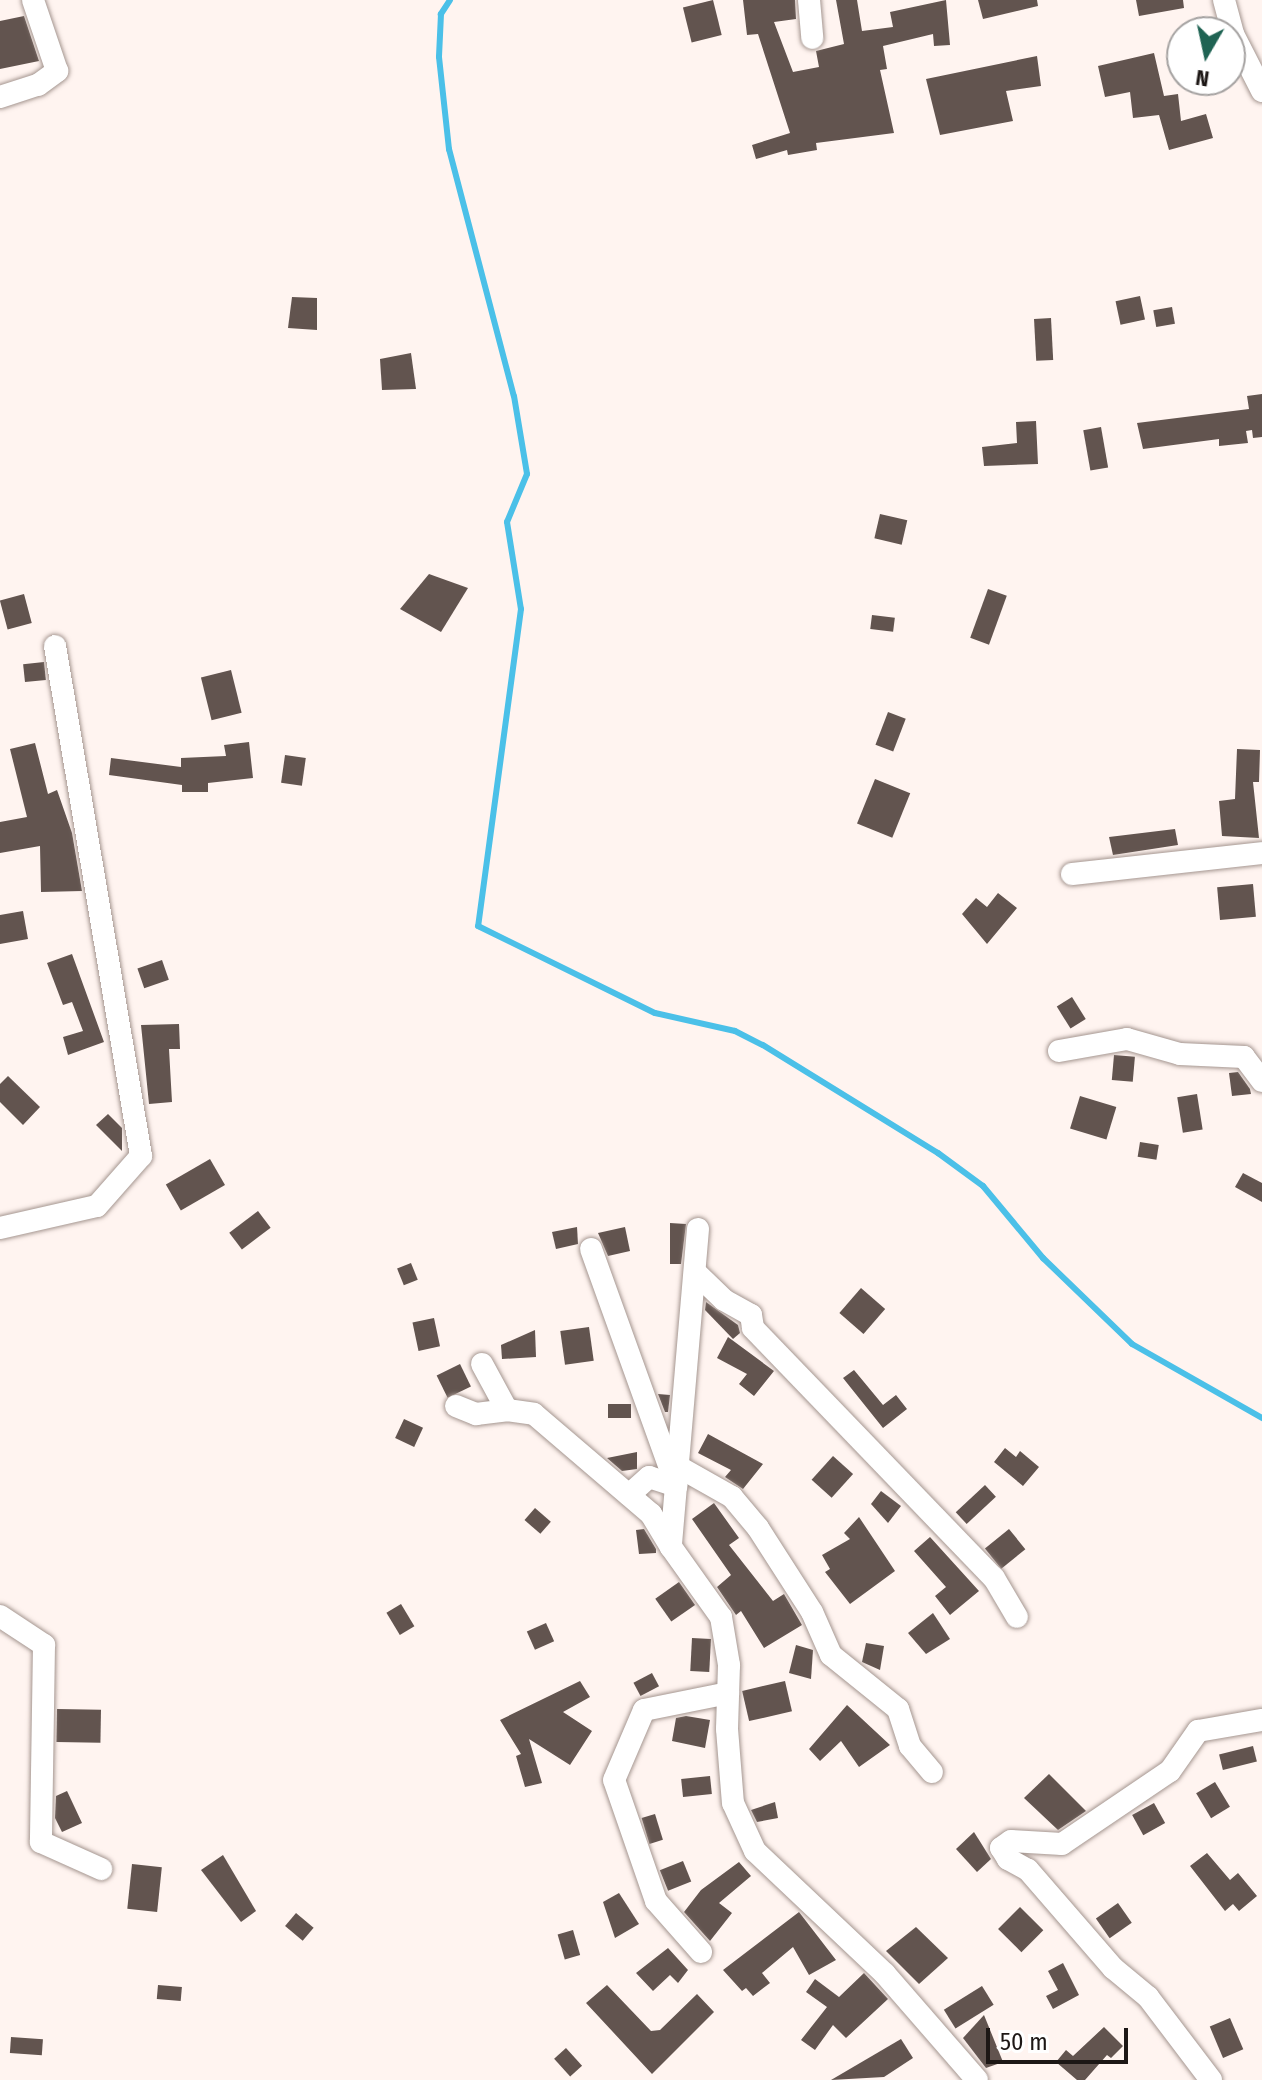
<!DOCTYPE html>
<html>
<head>
<meta charset="utf-8">
<style>
  body { margin:0 }
  #map { position:relative; width:1262px; height:2080px; overflow:hidden; background:#fff4f0; font-family:"Fira Sans Condensed",sans-serif }
  div>[style] { position:absolute }
  [style*='--x'] { left:calc(var(--x)*1px); top:calc(var(--y)*1px); width:calc(var(--w)*1px); rotate:calc(var(--a)*1deg) }
  .stream>* { height:6px; margin:-3px; padding:0 3px; transform-origin:3px; border-radius:3px; background:#4bc0e8 }
  .building>* { inset:0; background:#62544f; transform-origin:0 0 }
  .roads { filter:drop-shadow(0 0 2px #a59690) drop-shadow(0 0 2px #a59690) }
  .street>* { height:22px; margin:-11px; padding:0 11px; transform-origin:11px; border-radius:11px; background:#fff }
  span { translate:-50% -50%; white-space:nowrap; text-align:center; line-height:1.15; -webkit-text-stroke:8px #fff; paint-order:stroke }
  .north { position:absolute; left:1166px; top:16px; width:80px; height:80px; box-sizing:border-box; background:#fff; border:2px solid #a5a2a1; border-radius:50%; rotate:189deg; font-size:22px; font-weight:700; line-height:32px; text-align:center; color:#1d1715 }
  .north::after { content:''; display:block; margin:auto; width:28px; height:36px; background:#1f6353; clip-path:polygon(50% 0,100% 100%,50% 72%,0 100%) }
  .scale { position:absolute; left:986px; top:2028px; width:142px; height:36px; box-sizing:border-box; border:4px solid #1d1715; border-top:0; padding-left:10px; font-size:24px; line-height:28px; white-space:nowrap; color:#1d1715; -webkit-text-stroke:6px #fff; paint-order:stroke }
</style>
</head>
<body>
<div id="map">
  <div class="stream">
    <div style="--x:450;--y:0;--w:17;--a:123"></div>
    <div style="--x:441;--y:14;--w:43;--a:92.7"></div>
    <div style="--x:439;--y:57;--w:93;--a:83.8"></div>
    <div style="--x:449;--y:149;--w:255;--a:75.3"></div>
    <div style="--x:514;--y:396;--w:79;--a:80.5"></div>
    <div style="--x:527;--y:474;--w:52;--a:112.6"></div>
    <div style="--x:507;--y:522;--w:88;--a:80.9"></div>
    <div style="--x:521;--y:609;--w:320;--a:97.7"></div>
    <div style="--x:478;--y:926;--w:197;--a:26.2"></div>
    <div style="--x:655;--y:1013;--w:82;--a:12.7"></div>
    <div style="--x:735;--y:1031;--w:31;--a:27"></div>
    <div style="--x:763;--y:1045;--w:206;--a:31.7"></div>
    <div style="--x:938;--y:1153;--w:56;--a:36.3"></div>
    <div style="--x:983;--y:1186;--w:94;--a:50.2"></div>
    <div style="--x:1043;--y:1258;--w:124;--a:44"></div>
    <div style="--x:1132;--y:1344;--w:150;--a:29.6"></div>
  </div>
  <div class="building">
    <div style="left:713px;top:0;width:36px;height:31px;rotate:76deg"></div>
    <div style="clip-path:polygon(743px 0,795px 0,796px 19px,774px 22px,793px 72px,819px 67px,816px 51px,844px 44px,836px 0,857px 0,862px 31px,893px 27px,890px 12px,946px 0,950px 45px,934px 46px,933px 34px,883px 46px,887px 69px,880px 70px,894px 133px,816px 143px,817px 150px,788px 155px,787px 150px,756px 159px,752px 145px,790px 133px,758px 34px,747px 35px)"></div>
    <div style="clip-path:polygon(978px 0,1037px 0,1038px 6px,983px 19px)"></div>
    <div style="clip-path:polygon(1136px 0,1183px 0,1184px 8px,1139px 16px)"></div>
    <div style="clip-path:polygon(24px 16px,39px 61px,0 69px,0 21px)"></div>
    <div style="clip-path:polygon(1154px 53px,1164px 96px,1178px 94px,1181px 121px,1206px 114px,1213px 138px,1169px 150px,1159px 115px,1133px 118px,1130px 92px,1105px 97px,1098px 66px)"></div>
    <div style="clip-path:polygon(1037px 56px,1041px 86px,1006px 91px,1013px 121px,940px 135px,926px 79px)"></div>
    <div style="left:1140px;top:296px;width:24px;height:25px;rotate:78deg"></div>
    <div style="clip-path:polygon(292px 297px,317px 298px,317px 330px,288px 328px)"></div>
    <div style="left:1172px;top:307px;width:17px;height:19px;rotate:80deg"></div>
    <div style="left:1051px;top:318px;width:42px;height:17px;rotate:87deg"></div>
    <div style="clip-path:polygon(411px 353px,416px 389px,382px 390px,380px 359px)"></div>
    <div style="clip-path:polygon(1262px 394px,1262px 437px,1253px 438px,1252px 430px,1246px 431px,1248px 443px,1219px 446px,1219px 439px,1143px 449px,1137px 423px,1249px 409px,1247px 396px)"></div>
    <div style="clip-path:polygon(1036px 421px,1038px 464px,984px 466px,982px 447px,1017px 443px,1016px 422px)"></div>
    <div style="left:1101px;top:427px;width:41px;height:18px;rotate:80deg"></div>
    <div style="left:880px;top:514px;width:28px;height:25px;rotate:13deg"></div>
    <div style="clip-path:polygon(429px 574px,468px 588px,441px 632px,400px 609px)"></div>
    <div style="left:988px;top:589px;width:20px;height:52px;rotate:20deg"></div>
    <div style="left:24px;top:594px;width:30px;height:25px;rotate:75deg"></div>
    <div style="left:872px;top:615px;width:23px;height:14px;rotate:7deg"></div>
    <div style="left:44px;top:662px;width:18px;height:21px;rotate:84deg"></div>
    <div style="left:231px;top:670px;width:44px;height:31px;rotate:76deg"></div>
    <div style="left:888px;top:712px;width:19px;height:35px;rotate:21deg"></div>
    <div style="clip-path:polygon(249px 742px,253px 778px,208px 783px,208px 792px,182px 792px,182px 785px,109px 775px,111px 758px,181px 767px,181px 758px,226px 756px,224px 745px)"></div>
    <div style="clip-path:polygon(35px 743px,48px 794px,57px 790px,72px 833px,82px 891px,41px 892px,40px 846px,0 853px,0 822px,27px 817px,10px 749px)"></div>
    <div style="clip-path:polygon(1237px 749px,1260px 750px,1259px 782px,1253px 782px,1259px 838px,1222px 836px,1219px 801px,1235px 799px)"></div>
    <div style="left:285px;top:755px;width:21px;height:28px;rotate:8deg"></div>
    <div style="left:875px;top:779px;width:38px;height:48px;rotate:22deg"></div>
    <div style="clip-path:polygon(1175px 829px,1178px 845px,1113px 855px,1109px 837px)"></div>
    <div style="left:1253px;top:884px;width:33px;height:36px;rotate:85deg"></div>
    <div style="clip-path:polygon(998px 893px,1017px 908px,987px 944px,962px 914px,976px 898px,987px 907px)"></div>
    <div style="clip-path:polygon(23px 911px,28px 939px,0 944px,0 915px)"></div>
    <div style="clip-path:polygon(72px 954px,104px 1042px,68px 1055px,63px 1037px,83px 1031px,72px 1002px,63px 1005px,47px 963px)"></div>
    <div style="left:162px;top:960px;width:21px;height:26px;rotate:71deg"></div>
    <div style="left:1072px;top:997px;width:26px;height:18px;rotate:58deg"></div>
    <div style="clip-path:polygon(179px 1024px,180px 1049px,169px 1049px,172px 1102px,149px 1104px,141px 1025px)"></div>
    <div style="left:1114px;top:1055px;width:21px;height:25px;rotate:5deg"></div>
    <div style="clip-path:polygon(1238px 1072px,1250px 1089px,1251px 1094px,1232px 1096px,1229px 1073px)"></div>
    <div style="clip-path:polygon(8px 1076px,40px 1107px,23px 1125px,0 1102px,0 1084px)"></div>
    <div style="left:1197px;top:1094px;width:36px;height:20px;rotate:81deg"></div>
    <div style="left:1080px;top:1096px;width:38px;height:34px;rotate:17deg"></div>
    <div style="clip-path:polygon(108px 1114px,122px 1128px,122px 1151px,96px 1125px)"></div>
    <div style="left:1140px;top:1142px;width:19px;height:15px;rotate:9deg"></div>
    <div style="left:210px;top:1159px;width:30px;height:51px;rotate:60deg"></div>
    <div style="clip-path:polygon(1243px 1173px,1262px 1183px,1262px 1202px,1235px 1187px)"></div>
    <div style="left:258px;top:1211px;width:21px;height:36px;rotate:53deg"></div>
    <div style="clip-path:polygon(670px 1223px,686px 1224px,681px 1264px,670px 1264px)"></div>
    <div style="clip-path:polygon(577px 1227px,578px 1244px,556px 1249px,552px 1232px)"></div>
    <div style="clip-path:polygon(625px 1227px,630px 1251px,608px 1256px,598px 1233px)"></div>
    <div style="left:411px;top:1263px;width:18px;height:15px;rotate:68deg"></div>
    <div style="left:861px;top:1288px;width:32px;height:33px;rotate:41deg"></div>
    <div style="clip-path:polygon(706px 1302px,738px 1325px,740px 1333px,733px 1339px,705px 1310px)"></div>
    <div style="left:434px;top:1318px;width:29px;height:22px;rotate:78deg"></div>
    <div style="left:589px;top:1327px;width:34px;height:29px;rotate:82deg"></div>
    <div style="clip-path:polygon(535px 1330px,536px 1357px,502px 1359px,501px 1345px)"></div>
    <div style="clip-path:polygon(728px 1337px,774px 1371px,754px 1396px,739px 1384px,747px 1374px,717px 1358px)"></div>
    <div style="left:460px;top:1364px;width:25px;height:26px;rotate:64deg"></div>
    <div style="clip-path:polygon(854px 1370px,883px 1405px,896px 1395px,907px 1409px,883px 1428px,843px 1378px)"></div>
    <div style="clip-path:polygon(658px 1394px,670px 1395px,668px 1412px,665px 1412px)"></div>
    <div style="left:608px;top:1404px;width:23px;height:14px"></div>
    <div style="left:404px;top:1419px;width:21px;height:21px;rotate:25deg"></div>
    <div style="clip-path:polygon(708px 1434px,763px 1464px,743px 1489px,725px 1477px,731px 1470px,698px 1453px)"></div>
    <div style="clip-path:polygon(1005px 1448px,1016px 1457px,1020px 1451px,1039px 1467px,1023px 1486px,994px 1462px)"></div>
    <div style="clip-path:polygon(637px 1452px,637px 1469px,622px 1471px,607px 1458px)"></div>
    <div style="left:833px;top:1456px;width:27px;height:32px;rotate:42deg"></div>
    <div style="left:985px;top:1485px;width:16px;height:40px;rotate:47deg"></div>
    <div style="clip-path:polygon(881px 1491px,901px 1506px,888px 1523px,871px 1504px)"></div>
    <div style="clip-path:polygon(714px 1503px,739px 1538px,729px 1545px,773px 1601px,784px 1594px,802px 1625px,764px 1648px,741px 1611px,736px 1615px,717px 1587px,731px 1575px,692px 1519px)"></div>
    <div style="left:535px;top:1508px;width:21px;height:16px;rotate:41deg"></div>
    <div style="clip-path:polygon(859px 1517px,895px 1571px,850px 1604px,825px 1572px,830px 1569px,822px 1555px,850px 1539px,844px 1533px)"></div>
    <div style="clip-path:polygon(644px 1529px,656px 1549px,656px 1553px,639px 1554px,636px 1530px)"></div>
    <div style="left:1009px;top:1529px;width:26px;height:31px;rotate:51deg"></div>
    <div style="clip-path:polygon(930px 1537px,979px 1591px,950px 1615px,935px 1596px,946px 1587px,914px 1551px)"></div>
    <div style="left:679px;top:1582px;width:28px;height:29px;rotate:55deg"></div>
    <div style="left:401px;top:1604px;width:26px;height:17px;rotate:59deg"></div>
    <div style="clip-path:polygon(933px 1613px,950px 1639px,926px 1654px,908px 1633px)"></div>
    <div style="left:546px;top:1623px;width:20px;height:21px;rotate:66deg"></div>
    <div style="left:692px;top:1638px;width:19px;height:33px;rotate:3deg"></div>
    <div style="clip-path:polygon(866px 1643px,884px 1646px,880px 1670px,862px 1662px)"></div>
    <div style="clip-path:polygon(796px 1645px,813px 1650px,811px 1679px,789px 1673px)"></div>
    <div style="left:652px;top:1673px;width:15px;height:21px;rotate:62deg"></div>
    <div style="clip-path:polygon(580px 1681px,590px 1697px,563px 1712px,592px 1731px,570px 1765px,529px 1739px,542px 1783px,525px 1787px,516px 1756px,521px 1754px,500px 1720px)"></div>
    <div style="left:785px;top:1681px;width:31px;height:44px;rotate:77deg"></div>
    <div style="clip-path:polygon(847px 1705px,890px 1745px,859px 1767px,841px 1741px,820px 1761px,809px 1749px)"></div>
    <div style="left:57px;top:1709px;width:44px;height:33px;rotate:1deg"></div>
    <div style="clip-path:polygon(686px 1716px,710px 1720px,705px 1748px,672px 1741px,676px 1718px)"></div>
    <div style="left:1253px;top:1746px;width:16px;height:35px;rotate:76deg"></div>
    <div style="clip-path:polygon(1049px 1774px,1086px 1811px,1058px 1830px,1024px 1798px)"></div>
    <div style="left:710px;top:1776px;width:18px;height:29px;rotate:84deg"></div>
    <div style="left:1215px;top:1782px;width:29px;height:22px;rotate:59deg"></div>
    <div style="clip-path:polygon(67px 1791px,82px 1823px,62px 1832px,55px 1818px,56px 1796px)"></div>
    <div style="clip-path:polygon(775px 1802px,778px 1818px,757px 1822px,751px 1810px)"></div>
    <div style="left:1154px;top:1803px;width:23px;height:25px;rotate:61deg"></div>
    <div style="left:655px;top:1814px;width:27px;height:14px;rotate:73deg"></div>
    <div style="clip-path:polygon(974px 1832px,991px 1859px,977px 1872px,956px 1849px)"></div>
    <div style="clip-path:polygon(1207px 1853px,1230px 1880px,1238px 1873px,1257px 1896px,1239px 1911px,1233px 1904px,1225px 1911px,1190px 1866px)"></div>
    <div style="clip-path:polygon(223px 1855px,256px 1911px,241px 1922px,201px 1870px)"></div>
    <div style="left:683px;top:1861px;width:22px;height:25px;rotate:68deg"></div>
    <div style="clip-path:polygon(739px 1862px,751px 1876px,719px 1903px,732px 1913px,710px 1941px,684px 1912px,701px 1890px)"></div>
    <div style="left:132px;top:1864px;width:30px;height:45px;rotate:6deg"></div>
    <div style="clip-path:polygon(619px 1893px,639px 1924px,615px 1938px,603px 1902px)"></div>
    <div style="left:1118px;top:1903px;width:24px;height:27px;rotate:55deg"></div>
    <div style="left:1020px;top:1907px;width:33px;height:31px;rotate:45deg"></div>
    <div style="clip-path:polygon(799px 1912px,836px 1960px,809px 1975px,793px 1947px,762px 1973px,770px 1983px,753px 1996px,746px 1988px,742px 1991px,723px 1970px)"></div>
    <div style="left:296px;top:1913px;width:23px;height:17px;rotate:40deg"></div>
    <div style="clip-path:polygon(916px 1927px,948px 1958px,919px 1984px,886px 1951px)"></div>
    <div style="left:573px;top:1930px;width:26px;height:16px;rotate:74deg"></div>
    <div style="clip-path:polygon(668px 1948px,688px 1970px,678px 1983px,670px 1975px,653px 1991px,636px 1973px)"></div>
    <div style="clip-path:polygon(1063px 1963px,1079px 1995px,1053px 2009px,1046px 1996px,1058px 1990px,1048px 1971px)"></div>
    <div style="clip-path:polygon(864px 1973px,888px 1999px,846px 2038px,833px 2025px,815px 2050px,801px 2040px,827px 2007px,806px 1992px,815px 1979px,839px 1997px)"></div>
    <div style="left:158px;top:1985px;width:24px;height:14px;rotate:5deg"></div>
    <div style="clip-path:polygon(607px 1985px,651px 2031px,660px 2030px,697px 1994px,714px 2012px,652px 2074px,586px 2003px)"></div>
    <div style="left:982px;top:1986px;width:22px;height:45px;rotate:58deg"></div>
    <div style="clip-path:polygon(984px 2015px,1003px 2062px,986px 2068px,963px 2038px)"></div>
    <div style="left:1230px;top:2018px;width:34px;height:22px;rotate:67deg"></div>
    <div style="clip-path:polygon(1104px 2027px,1123px 2046px,1111px 2058px,1107px 2055px,1085px 2080px,1077px 2080px,1056px 2062px,1066px 2050px,1073px 2056px)"></div>
    <div style="left:11px;top:2037px;width:32px;height:16px;rotate:4deg"></div>
    <div style="clip-path:polygon(901px 2039px,913px 2058px,884px 2077px,831px 2080px)"></div>
    <div style="left:566px;top:2048px;width:24px;height:16px;rotate:48deg"></div>
  </div>
  <div class="roads">
    <div class="street">
      <div style="--x:809;--y:0;--w:38;--a:85"></div>
      <div style="--x:1224;--y:0;--w:35;--a:75"></div>
      <div style="--x:1233;--y:34;--w:64;--a:63"></div>
      <div style="--x:0;--y:97;--w:40;--a:-18"></div>
      <div style="--x:38;--y:85;--w:24;--a:-36"></div>
      <div style="--x:57;--y:71;--w:75;--a:-108.7"></div>
      <div style="--x:1072;--y:874;--w:191;--a:-6.3"></div>
      <div style="--x:1059;--y:1051;--w:69;--a:-10"></div>
      <div style="--x:1127;--y:1039;--w:55;--a:15.8"></div>
      <div style="--x:1180;--y:1054;--w:64;--a:2.7"></div>
      <div style="--x:1244;--y:1057;--w:30;--a:53"></div>
      <div style="--x:0;--y:1228;--w:99;--a:-12.8"></div>
      <div style="--x:97;--y:1206;--w:67;--a:-48.7"></div>
      <div style="--x:141;--y:1156;--w:517;--a:-99.57"></div>
      <div style="--x:698;--y:1229;--w:319;--a:94.9"></div>
      <div style="--x:671;--y:1547;--w:86;--a:54.5"></div>
      <div style="--x:721;--y:1617;--w:49;--a:80.5"></div>
      <div style="--x:729;--y:1665;--w:64;--a:91.8"></div>
      <div style="--x:727;--y:1729;--w:74;--a:85.4"></div>
      <div style="--x:733;--y:1803;--w:53;--a:65.4"></div>
      <div style="--x:755;--y:1851;--w:179;--a:43.4"></div>
      <div style="--x:885;--y:1974;--w:140;--a:49"></div>
      <div style="--x:591;--y:1249;--w:248;--a:70.2"></div>
      <div style="--x:695;--y:1272;--w:40;--a:44"></div>
      <div style="--x:724;--y:1300;--w:31;--a:29"></div>
      <div style="--x:751;--y:1315;--w:13;--a:81"></div>
      <div style="--x:753;--y:1328;--w:347;--a:46.1"></div>
      <div style="--x:994;--y:1578;--w:45;--a:59.5"></div>
      <div style="--x:482;--y:1364;--w:52;--a:61.5"></div>
      <div style="--x:456;--y:1406;--w:22;--a:22"></div>
      <div style="--x:476;--y:1414;--w:31;--a:-7"></div>
      <div style="--x:507;--y:1410;--w:27;--a:8"></div>
      <div style="--x:534;--y:1414;--w:154;--a:40.5"></div>
      <div style="--x:651;--y:1514;--w:39;--a:59"></div>
      <div style="--x:679;--y:1467;--w:61;--a:29.5"></div>
      <div style="--x:732;--y:1497;--w:40;--a:50"></div>
      <div style="--x:758;--y:1528;--w:100;--a:57.3"></div>
      <div style="--x:812;--y:1612;--w:47;--a:66.2"></div>
      <div style="--x:831;--y:1655;--w:86;--a:38.9"></div>
      <div style="--x:898;--y:1709;--w:39;--a:72"></div>
      <div style="--x:910;--y:1746;--w:34;--a:50"></div>
      <div style="--x:629;--y:1495;--w:27;--a:-42"></div>
      <div style="--x:649;--y:1477;--w:29;--a:18"></div>
      <div style="--x:0;--y:1616;--w:53;--a:33.4"></div>
      <div style="--x:44;--y:1645;--w:197;--a:90.9"></div>
      <div style="--x:41;--y:1842;--w:66;--a:24.2"></div>
      <div style="--x:701;--y:1952;--w:68;--a:-131.4"></div>
      <div style="--x:656;--y:1901;--w:128;--a:-109.1"></div>
      <div style="--x:614;--y:1780;--w:76;--a:-66.8"></div>
      <div style="--x:644;--y:1710;--w:86;--a:-11.4"></div>
      <div style="--x:1211;--y:2080;--w:104;--a:-127.2"></div>
      <div style="--x:1148;--y:1997;--w:45;--a:-140.4"></div>
      <div style="--x:1113;--y:1968;--w:130;--a:-130.9"></div>
      <div style="--x:1028;--y:1870;--w:23;--a:-151"></div>
      <div style="--x:1008;--y:1859;--w:13;--a:-122"></div>
      <div style="--x:1001;--y:1848;--w:12;--a:-35"></div>
      <div style="--x:1011;--y:1841;--w:51;--a:3.4"></div>
      <div style="--x:1062;--y:1844;--w:130;--a:-34.1"></div>
      <div style="--x:1170;--y:1771;--w:49;--a:-55"></div>
      <div style="--x:1198;--y:1731;--w:65;--a:-9.8"></div>
    </div>
  </div>
  <div class="north">N</div>
  <div class="scale">50 m</div>
</div>
</body>
</html>
